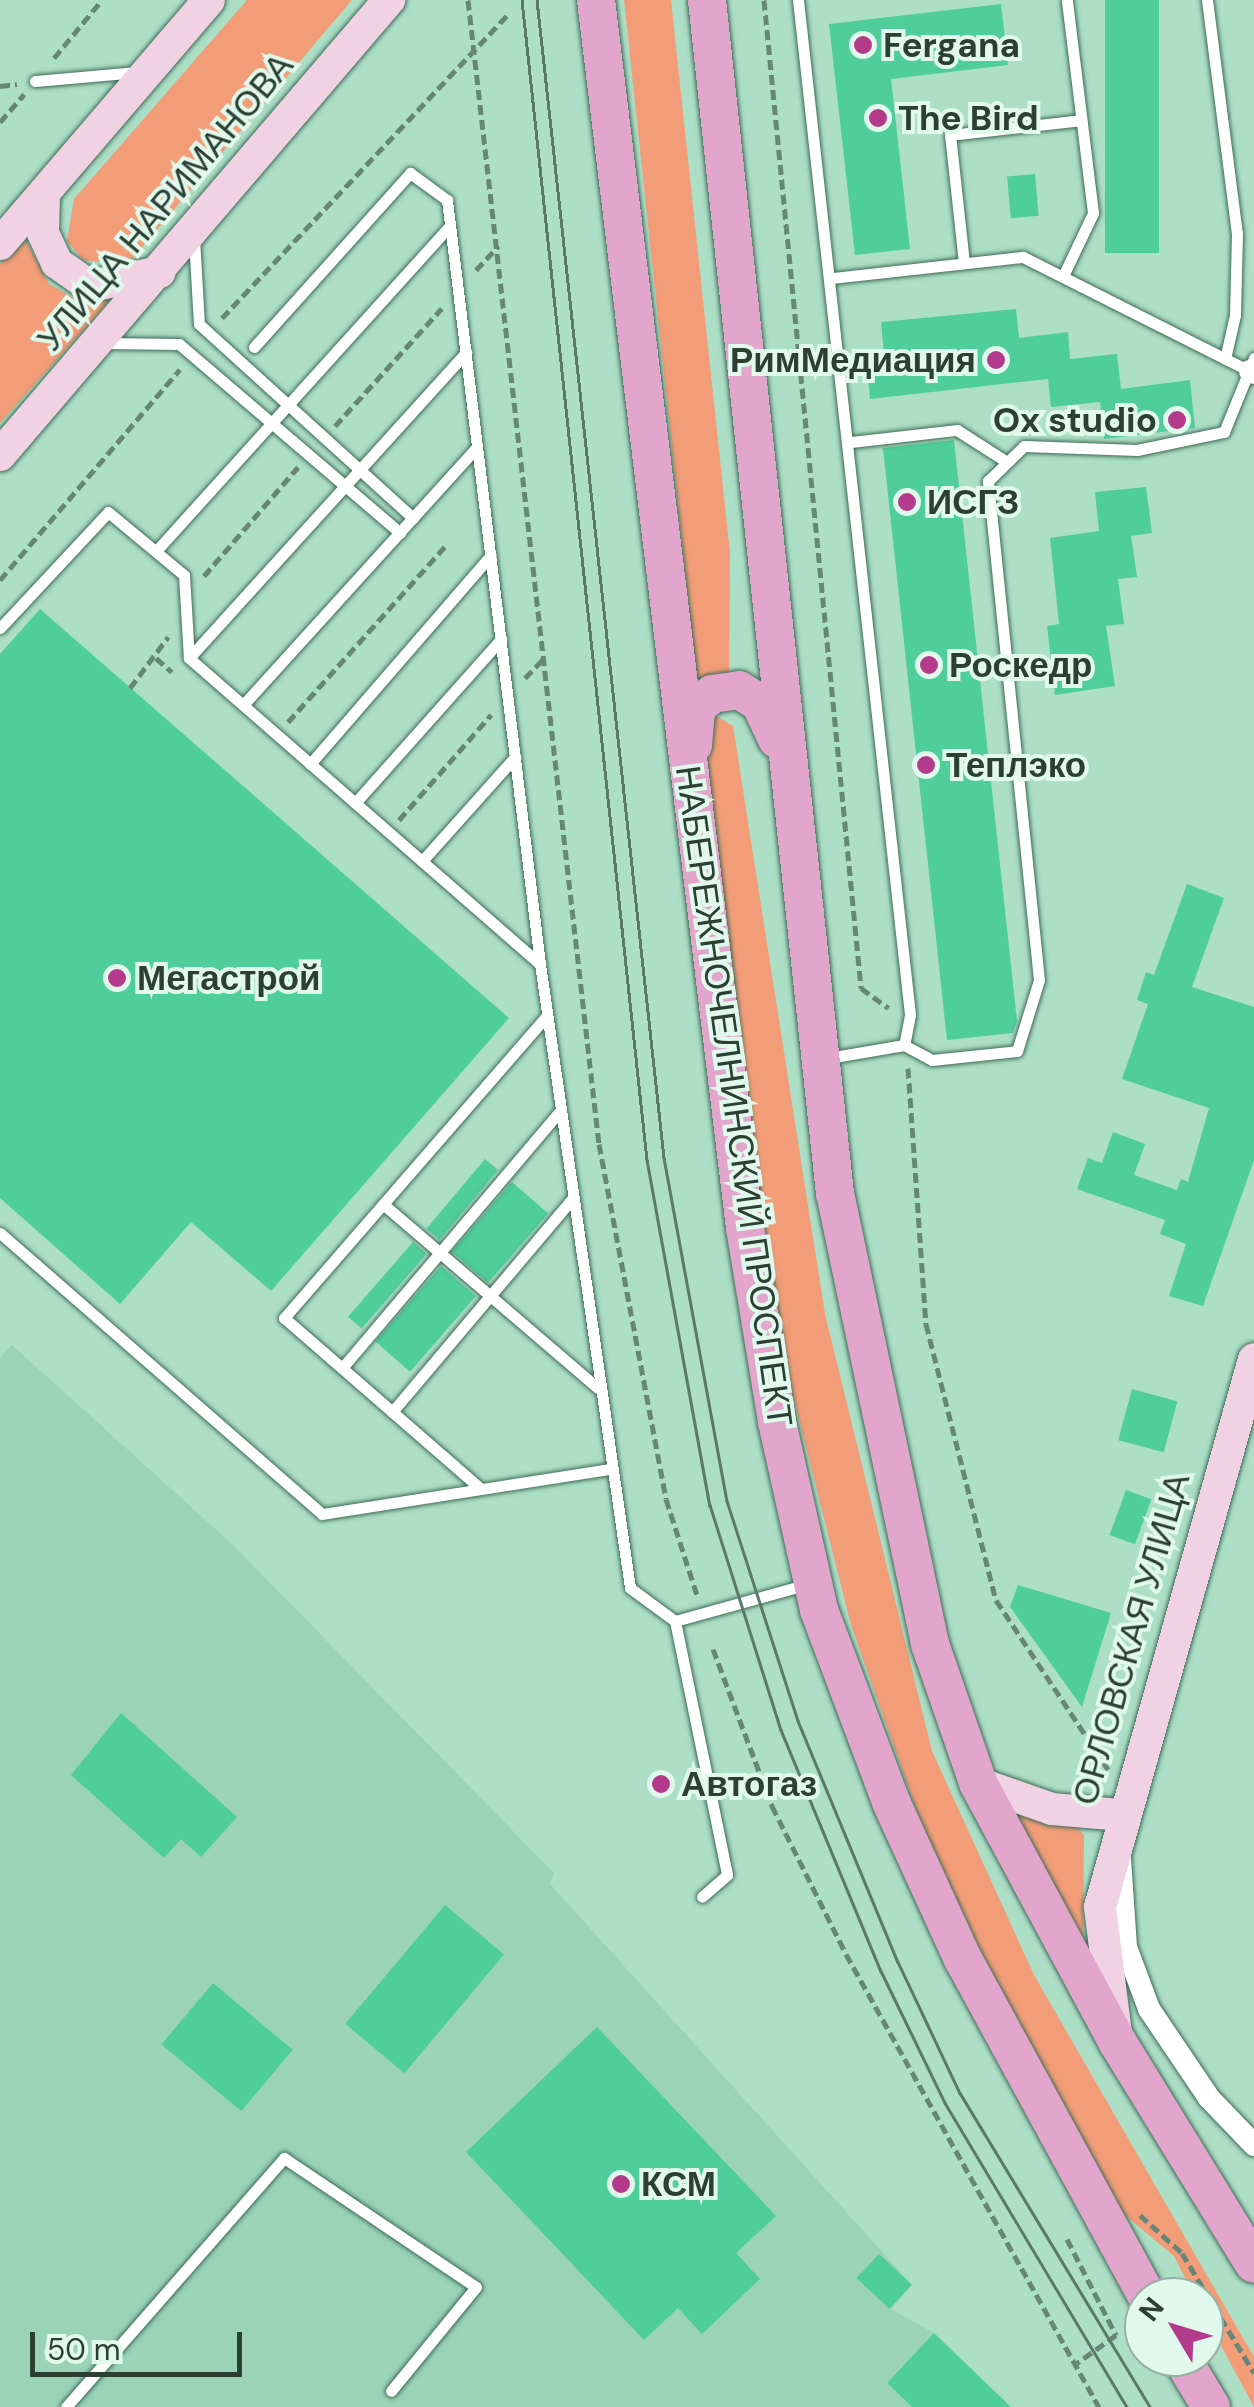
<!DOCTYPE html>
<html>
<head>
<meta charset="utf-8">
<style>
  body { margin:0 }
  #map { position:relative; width:1254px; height:2407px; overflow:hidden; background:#addec6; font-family:"DM Sans",sans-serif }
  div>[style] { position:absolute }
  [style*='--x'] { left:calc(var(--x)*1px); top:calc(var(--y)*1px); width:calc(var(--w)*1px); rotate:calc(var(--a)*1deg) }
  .built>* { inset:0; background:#9ad3b8 }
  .green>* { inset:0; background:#f39d78 }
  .building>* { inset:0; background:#4fcd9b; transform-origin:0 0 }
  .path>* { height:5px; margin-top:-2.5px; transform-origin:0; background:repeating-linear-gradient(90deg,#668777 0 10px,transparent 0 15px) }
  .roads { filter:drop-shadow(0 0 2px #3e6c57) drop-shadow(0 0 2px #3e6c57) }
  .lane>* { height:11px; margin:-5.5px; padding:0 5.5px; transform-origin:5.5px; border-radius:5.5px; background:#fff }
  .street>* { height:22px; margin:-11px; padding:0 11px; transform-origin:11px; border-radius:11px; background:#fff }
  .secondary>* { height:32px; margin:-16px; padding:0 16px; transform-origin:16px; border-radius:16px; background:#f1d2e5 }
  .primary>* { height:38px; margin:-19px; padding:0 19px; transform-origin:19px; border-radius:19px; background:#e2a5cb }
  .tram>* { height:2.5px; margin:-1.25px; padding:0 1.25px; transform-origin:1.25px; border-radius:1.25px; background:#5a796a }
  .dots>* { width:28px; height:28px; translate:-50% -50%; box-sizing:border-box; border:5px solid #e0f9ec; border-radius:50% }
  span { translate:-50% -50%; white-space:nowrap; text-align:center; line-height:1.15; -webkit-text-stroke:8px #e0f9ec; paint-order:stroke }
  .poi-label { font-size:35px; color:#2b3f35; font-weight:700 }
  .left { translate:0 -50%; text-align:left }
  .right { translate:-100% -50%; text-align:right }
  .street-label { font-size:35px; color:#2b3f35 }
  .north { position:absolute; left:1124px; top:2277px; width:100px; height:100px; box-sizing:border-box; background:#e0f9ec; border:2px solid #98afa3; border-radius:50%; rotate:308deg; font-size:28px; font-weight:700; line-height:40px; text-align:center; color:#2b3f35 }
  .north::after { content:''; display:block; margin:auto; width:35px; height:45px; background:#b43a8b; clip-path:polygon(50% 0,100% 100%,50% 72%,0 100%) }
  .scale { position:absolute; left:30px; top:2332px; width:212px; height:45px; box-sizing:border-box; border:5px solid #2b3f35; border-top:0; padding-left:12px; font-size:30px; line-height:35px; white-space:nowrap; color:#2b3f35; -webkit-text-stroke:8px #e0f9ec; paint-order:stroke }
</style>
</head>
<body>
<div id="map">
  <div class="built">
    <div style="clip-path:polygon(12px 1345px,232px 1544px,554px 1873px,550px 1884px,912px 2285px,891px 2309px,934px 2333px,887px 2383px,912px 2407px,0 2407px,0 1358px)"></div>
  </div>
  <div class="green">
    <div style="clip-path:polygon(247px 0,352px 0,127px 265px,83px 260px,67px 241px,74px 199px)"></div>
    <div style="clip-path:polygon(624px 0,671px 0,730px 553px,729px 681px,718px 675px,697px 684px)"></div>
    <div style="clip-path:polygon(23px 235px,49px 284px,86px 305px,112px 298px,0 423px,0 264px)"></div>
    <div style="clip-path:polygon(714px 715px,733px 726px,825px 1314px,932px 1751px,1034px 1975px,1254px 2357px,1254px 2407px,1204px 2314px,1204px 2297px,1195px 2297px,1174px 2256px,1120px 2211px,1029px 2056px,928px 1843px,851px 1625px,779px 1340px,756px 1193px,702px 732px)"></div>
    <div style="clip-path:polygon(1014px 1814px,1074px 1823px,1084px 1835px,1083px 1954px)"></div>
  </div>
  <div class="building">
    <div style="left:1105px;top:0;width:54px;height:253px"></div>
    <div style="clip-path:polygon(1001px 4px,1008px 65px,891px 79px,910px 249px,855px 255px,829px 24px)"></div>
    <div style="left:1035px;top:174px;width:42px;height:28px;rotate:85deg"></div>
    <div style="clip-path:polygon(1016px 309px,1019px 338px,1068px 332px,1070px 359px,1117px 354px,1121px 389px,1190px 380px,1195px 428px,1104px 439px,1100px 402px,1051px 407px,1048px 379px,870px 399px,866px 356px,884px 354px,881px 322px)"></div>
    <div style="clip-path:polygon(954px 440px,1017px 1021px,1013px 1033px,947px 1040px,883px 448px)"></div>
    <div style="clip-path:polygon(1146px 487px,1152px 533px,1131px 536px,1137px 577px,1118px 579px,1124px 624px,1106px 626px,1115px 686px,1055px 695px,1047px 626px,1059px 624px,1050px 538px,1099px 531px,1095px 492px)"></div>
    <div style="clip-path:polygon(40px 609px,509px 1018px,271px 1291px,191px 1222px,120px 1304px,0 1198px,0 654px)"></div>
    <div style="clip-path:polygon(1187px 884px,1224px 898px,1192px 987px,1254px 1007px,1254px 1160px,1203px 1306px,1169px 1296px,1186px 1244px,1160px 1234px,1165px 1220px,1077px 1189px,1088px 1158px,1102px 1163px,1113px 1132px,1145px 1144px,1134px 1175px,1177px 1190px,1181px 1179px,1188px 1182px,1209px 1108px,1122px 1079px,1148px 1004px,1137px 1000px,1146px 972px,1154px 975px)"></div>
    <div style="left:485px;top:1159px;width:17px;height:91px;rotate:40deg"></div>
    <div style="left:512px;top:1182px;width:48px;height:92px;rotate:41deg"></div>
    <div style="left:413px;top:1242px;width:18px;height:99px;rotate:41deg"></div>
    <div style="left:441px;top:1266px;width:46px;height:100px;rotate:41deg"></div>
    <div style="left:1132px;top:1389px;width:47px;height:53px;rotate:15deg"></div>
    <div style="left:1126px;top:1490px;width:27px;height:48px;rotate:20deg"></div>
    <div style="clip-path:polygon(1018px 1585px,1111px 1613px,1082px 1707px,1010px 1607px)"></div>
    <div style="clip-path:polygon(121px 1713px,237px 1817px,201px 1857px,181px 1839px,164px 1858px,71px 1775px)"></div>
    <div style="left:445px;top:1905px;width:77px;height:155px;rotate:40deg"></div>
    <div style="left:213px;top:1983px;width:104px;height:80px;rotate:40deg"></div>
    <div style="clip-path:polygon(597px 2027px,776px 2216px,736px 2253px,760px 2279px,702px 2334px,678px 2308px,644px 2340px,466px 2152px)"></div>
    <div style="left:879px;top:2254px;width:45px;height:33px;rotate:43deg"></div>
    <div style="clip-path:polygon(934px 2333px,1011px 2407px,912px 2407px,887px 2383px)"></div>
  </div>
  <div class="path">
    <div style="--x:468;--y:0;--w:1151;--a:83.47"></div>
    <div style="--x:599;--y:1144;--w:361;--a:79.3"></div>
    <div style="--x:666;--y:1499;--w:104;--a:72.1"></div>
    <div style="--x:764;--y:0;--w:993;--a:84.39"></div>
    <div style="--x:861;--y:988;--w:34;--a:36"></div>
    <div style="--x:54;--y:58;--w:75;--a:-50.4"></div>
    <div style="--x:0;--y:86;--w:17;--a:-7"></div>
    <div style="--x:0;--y:122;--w:37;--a:-49"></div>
    <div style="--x:476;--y:270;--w:33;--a:-47"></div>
    <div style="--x:222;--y:318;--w:420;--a:-46.7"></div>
    <div style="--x:335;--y:426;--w:159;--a:-47.8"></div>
    <div style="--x:204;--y:576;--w:144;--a:-49.2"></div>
    <div style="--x:0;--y:580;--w:277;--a:-49.5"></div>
    <div style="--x:156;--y:658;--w:21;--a:41"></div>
    <div style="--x:525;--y:678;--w:28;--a:-46"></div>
    <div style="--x:130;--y:688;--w:64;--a:-53.3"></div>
    <div style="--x:288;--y:722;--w:240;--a:-48.2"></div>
    <div style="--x:399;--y:820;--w:140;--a:-48.8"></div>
    <div style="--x:908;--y:1068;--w:257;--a:86"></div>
    <div style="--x:926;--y:1324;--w:285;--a:75.8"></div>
    <div style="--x:996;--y:1600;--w:203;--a:56.5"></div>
    <div style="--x:713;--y:1649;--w:168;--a:69.4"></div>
    <div style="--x:772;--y:1806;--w:165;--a:63.4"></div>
    <div style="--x:846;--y:1954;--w:519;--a:60.82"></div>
    <div style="--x:1140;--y:2215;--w:57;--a:42.1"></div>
    <div style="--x:1182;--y:2253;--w:140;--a:59"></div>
    <div style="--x:1067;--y:2239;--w:108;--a:63"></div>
    <div style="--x:1116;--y:2335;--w:48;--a:144.3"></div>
  </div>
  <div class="roads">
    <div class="lane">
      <div style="--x:798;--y:0;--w:1021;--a:83.7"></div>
      <div style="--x:910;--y:1015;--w:31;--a:101"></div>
      <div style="--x:904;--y:1045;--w:77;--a:170.3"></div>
      <div style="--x:1207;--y:0;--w:235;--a:82.7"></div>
      <div style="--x:1237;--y:233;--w:82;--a:91.4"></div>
      <div style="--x:1235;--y:315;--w:45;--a:102.8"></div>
      <div style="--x:35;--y:81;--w:103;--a:-5"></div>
      <div style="--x:194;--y:238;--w:86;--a:86.7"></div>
      <div style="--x:199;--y:324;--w:289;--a:42.2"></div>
      <div style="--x:964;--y:263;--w:129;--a:-96.2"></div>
      <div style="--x:950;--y:135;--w:132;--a:-6.5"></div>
      <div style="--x:1063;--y:276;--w:70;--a:-64.5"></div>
      <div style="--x:1093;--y:213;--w:215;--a:-97"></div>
      <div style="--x:832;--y:278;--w:192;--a:-6.3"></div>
      <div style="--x:1023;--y:257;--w:254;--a:26.7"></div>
      <div style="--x:104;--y:343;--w:75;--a:0.8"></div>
      <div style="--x:179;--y:344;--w:291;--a:40.5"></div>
      <div style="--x:254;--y:347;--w:234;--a:-48.1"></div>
      <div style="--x:410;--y:173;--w:46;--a:36.1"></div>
      <div style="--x:447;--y:200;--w:770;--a:83.06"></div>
      <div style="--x:540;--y:964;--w:630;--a:81.79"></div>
      <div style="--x:630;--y:1588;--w:56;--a:36.3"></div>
      <div style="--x:675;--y:1621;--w:135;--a:-15.5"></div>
      <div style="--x:851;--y:442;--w:107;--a:-6.5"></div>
      <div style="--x:957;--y:430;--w:59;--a:32.6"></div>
      <div style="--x:156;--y:551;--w:438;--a:-47.9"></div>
      <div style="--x:0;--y:628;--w:158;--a:-47"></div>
      <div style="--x:108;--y:512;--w:99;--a:39.7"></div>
      <div style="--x:184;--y:575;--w:83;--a:86.6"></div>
      <div style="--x:189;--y:658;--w:466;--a:41.1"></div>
      <div style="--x:189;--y:658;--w:413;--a:-47.8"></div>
      <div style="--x:243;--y:705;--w:348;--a:-47.8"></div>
      <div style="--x:310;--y:764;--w:276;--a:-49.1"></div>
      <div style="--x:355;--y:803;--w:220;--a:-48.3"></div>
      <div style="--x:422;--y:861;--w:140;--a:-48.2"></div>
      <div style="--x:904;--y:1045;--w:32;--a:28"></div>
      <div style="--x:932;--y:1060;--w:85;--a:-6"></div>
      <div style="--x:1017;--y:1051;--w:74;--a:-72.8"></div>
      <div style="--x:1039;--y:980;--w:502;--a:-95.84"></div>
      <div style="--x:988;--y:481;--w:50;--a:-44.2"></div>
      <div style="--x:1024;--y:446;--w:113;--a:2"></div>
      <div style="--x:1137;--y:450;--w:89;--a:-11.7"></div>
      <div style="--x:1224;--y:432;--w:80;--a:-67.9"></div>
      <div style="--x:383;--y:1204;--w:283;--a:40.6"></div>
      <div style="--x:0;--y:1233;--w:427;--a:41.1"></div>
      <div style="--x:322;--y:1514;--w:291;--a:-8.9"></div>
      <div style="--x:342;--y:1368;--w:337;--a:-49.7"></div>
      <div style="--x:392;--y:1412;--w:279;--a:-49.8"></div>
      <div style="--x:481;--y:1489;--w:261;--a:-139"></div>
      <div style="--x:284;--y:1318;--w:401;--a:-49"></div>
      <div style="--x:675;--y:1621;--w:259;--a:78.4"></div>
      <div style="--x:727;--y:1875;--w:33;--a:139"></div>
      <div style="--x:66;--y:2407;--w:331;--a:-48.8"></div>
      <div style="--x:284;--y:2158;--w:231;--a:33.9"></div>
      <div style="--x:476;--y:2287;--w:134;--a:129.3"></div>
    </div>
    <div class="street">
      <div style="--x:1250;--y:371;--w:4;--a:27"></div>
      <div style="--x:1120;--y:1859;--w:88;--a:86.1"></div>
      <div style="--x:1126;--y:1947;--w:66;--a:69.6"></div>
      <div style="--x:1149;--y:2009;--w:107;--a:56"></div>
      <div style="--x:1209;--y:2098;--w:65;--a:46.2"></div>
    </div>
    <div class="secondary">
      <div style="--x:44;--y:193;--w:40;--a:91.4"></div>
      <div style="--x:43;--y:233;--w:33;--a:65"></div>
      <div style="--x:57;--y:263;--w:40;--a:34.9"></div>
      <div style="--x:90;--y:286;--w:71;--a:-11.3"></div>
      <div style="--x:0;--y:244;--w:321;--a:-49.4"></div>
      <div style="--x:0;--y:455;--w:599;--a:-49.47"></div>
      <div style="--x:978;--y:1783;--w:78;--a:19.4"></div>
      <div style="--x:1052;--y:1809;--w:68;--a:5"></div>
      <div style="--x:1116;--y:2034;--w:128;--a:-97.2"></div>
      <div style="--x:1100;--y:1907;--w:569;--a:-74.3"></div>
    </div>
    <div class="primary">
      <div style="--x:596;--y:0;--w:1237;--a:83.08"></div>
      <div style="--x:745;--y:1228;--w:197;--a:80.6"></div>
      <div style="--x:777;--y:1422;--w:193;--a:77.4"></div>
      <div style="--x:819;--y:1610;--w:205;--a:69.4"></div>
      <div style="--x:891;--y:1802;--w:173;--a:65.4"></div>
      <div style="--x:963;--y:1959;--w:385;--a:61.4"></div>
      <div style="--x:707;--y:0;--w:1200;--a:83.88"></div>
      <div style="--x:835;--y:1193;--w:461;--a:78.1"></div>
      <div style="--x:930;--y:1644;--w:147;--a:70.9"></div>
      <div style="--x:978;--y:1783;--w:295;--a:61.7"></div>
      <div style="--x:1118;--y:2043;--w:259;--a:58.4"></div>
      <div style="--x:693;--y:745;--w:37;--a:-85"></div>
      <div style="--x:696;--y:708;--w:21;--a:-41"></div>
      <div style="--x:712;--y:694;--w:27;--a:-8"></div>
      <div style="--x:739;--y:690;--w:25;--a:32"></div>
      <div style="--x:760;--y:703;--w:40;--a:65"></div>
      <div style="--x:1181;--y:2357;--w:58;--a:59"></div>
    </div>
  </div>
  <div class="tram">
    <div style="--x:522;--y:0;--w:1167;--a:83.85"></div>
    <div style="--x:647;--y:1160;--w:351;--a:79.7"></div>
    <div style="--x:710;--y:1505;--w:236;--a:72.5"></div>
    <div style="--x:781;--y:1730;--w:261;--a:67.5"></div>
    <div style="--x:881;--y:1971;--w:147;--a:64.1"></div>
    <div style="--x:945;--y:2103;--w:354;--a:59.1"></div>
    <div style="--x:537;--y:0;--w:1165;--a:83.74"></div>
    <div style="--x:664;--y:1158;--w:349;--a:79.6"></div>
    <div style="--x:727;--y:1501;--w:231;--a:72.1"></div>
    <div style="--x:798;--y:1721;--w:261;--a:67.5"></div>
    <div style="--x:898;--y:1962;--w:145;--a:64.7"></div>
    <div style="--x:960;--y:2093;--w:367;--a:58.8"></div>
  </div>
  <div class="dots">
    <div style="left:863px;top:45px;background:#b43a8b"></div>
    <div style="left:878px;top:118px;background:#b43a8b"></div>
    <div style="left:996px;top:360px;background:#b43a8b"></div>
    <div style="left:1177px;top:420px;background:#b43a8b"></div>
    <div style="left:907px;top:502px;background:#b43a8b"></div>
    <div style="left:929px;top:665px;background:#b43a8b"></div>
    <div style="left:926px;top:765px;background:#b43a8b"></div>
    <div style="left:117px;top:978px;background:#b43a8b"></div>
    <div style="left:661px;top:1784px;background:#b43a8b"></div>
    <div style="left:621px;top:2184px;background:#b43a8b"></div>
  </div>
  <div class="poi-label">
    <span class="left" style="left:883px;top:45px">Fergana</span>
    <span class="left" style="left:898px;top:118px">The Bird</span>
    <span class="right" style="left:976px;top:360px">РимМедиация</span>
    <span class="right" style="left:1157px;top:420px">Ox studio</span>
    <span class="left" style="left:927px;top:502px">ИСГЗ</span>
    <span class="left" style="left:949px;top:665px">Роскедр</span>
    <span class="left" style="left:946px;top:765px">Теплэко</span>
    <span class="left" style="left:137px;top:978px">Мегастрой</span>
    <span class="left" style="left:681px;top:1784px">Автогаз</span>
    <span class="left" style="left:641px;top:2184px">КСМ</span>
  </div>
  <div class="street-label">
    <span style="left:165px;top:202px;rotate:-50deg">УЛИЦА НАРИМАНОВА</span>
    <span style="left:734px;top:1096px;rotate:82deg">НАБЕРЕЖНОЧЕЛНИНСКИЙ ПРОСПЕКТ</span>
    <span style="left:1131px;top:1639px;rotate:-74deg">ОРЛОВСКАЯ УЛИЦА</span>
  </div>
  <div class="north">N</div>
  <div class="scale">50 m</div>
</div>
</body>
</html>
